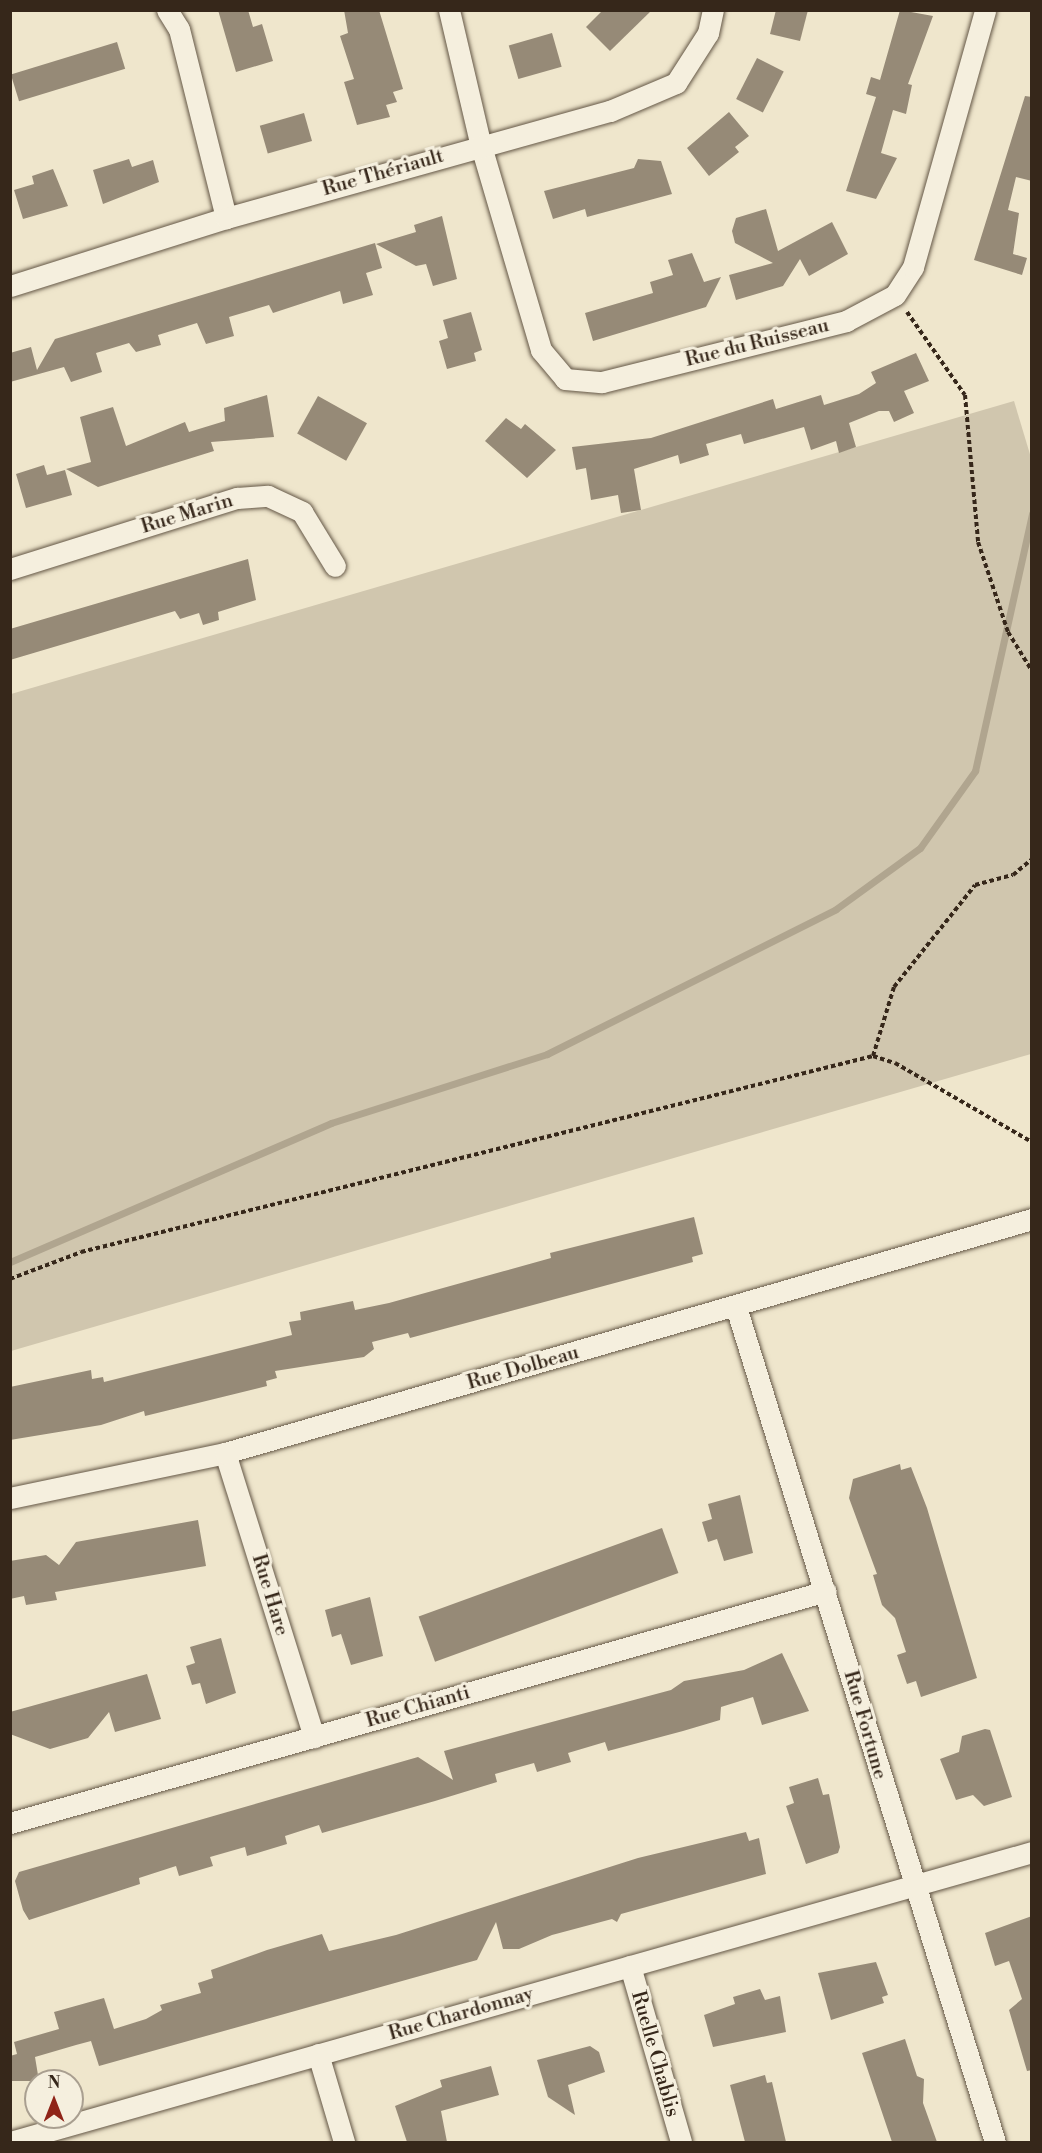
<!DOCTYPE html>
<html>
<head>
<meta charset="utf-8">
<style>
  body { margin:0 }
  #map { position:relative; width:1042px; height:2153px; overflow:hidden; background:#efe6cc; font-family:"Libre Bodoni",serif }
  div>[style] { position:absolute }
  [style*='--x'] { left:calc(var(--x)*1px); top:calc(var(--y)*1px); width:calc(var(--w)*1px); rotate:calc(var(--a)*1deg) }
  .green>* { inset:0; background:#d0c6ae }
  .stream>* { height:7px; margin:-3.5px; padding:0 3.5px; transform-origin:3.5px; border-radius:3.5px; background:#b0a58f }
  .building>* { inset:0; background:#968a77; transform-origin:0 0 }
  .path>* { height:4px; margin-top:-2px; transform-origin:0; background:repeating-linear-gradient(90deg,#36271a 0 4.5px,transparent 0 7.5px) }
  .roads { filter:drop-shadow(0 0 2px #645746) drop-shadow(0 0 2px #645746) }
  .street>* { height:21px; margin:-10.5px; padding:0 10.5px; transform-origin:10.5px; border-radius:10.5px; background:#f5efde }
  span { translate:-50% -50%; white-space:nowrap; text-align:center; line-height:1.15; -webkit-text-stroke:6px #f5efde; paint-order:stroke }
  .street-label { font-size:20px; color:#36271a }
  .frame { position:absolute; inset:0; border:12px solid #36271a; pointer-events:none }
  .north { position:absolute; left:24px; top:2069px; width:60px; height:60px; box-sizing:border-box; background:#f5efde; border:2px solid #a99f90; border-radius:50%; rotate:0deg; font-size:16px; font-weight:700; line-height:24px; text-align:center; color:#36271a }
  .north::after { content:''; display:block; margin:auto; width:21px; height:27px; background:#8f2418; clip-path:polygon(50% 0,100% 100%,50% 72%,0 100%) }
</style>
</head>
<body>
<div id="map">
  <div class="green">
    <div style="clip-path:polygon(1014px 401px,1032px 461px,1031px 1054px,11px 1351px,11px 694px)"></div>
  </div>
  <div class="stream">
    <div style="--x:10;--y:1262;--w:350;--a:-23.4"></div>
    <div style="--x:331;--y:1123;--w:227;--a:-17.7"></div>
    <div style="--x:547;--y:1054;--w:323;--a:-26.6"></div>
    <div style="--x:836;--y:909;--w:104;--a:-36"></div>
    <div style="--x:920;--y:848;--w:95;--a:-54.5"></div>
    <div style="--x:975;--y:771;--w:264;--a:-77.5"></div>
  </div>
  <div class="building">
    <div style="clip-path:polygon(218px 10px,248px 10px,253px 27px,262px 24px,273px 61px,236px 72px)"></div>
    <div style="clip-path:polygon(344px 10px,379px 10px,403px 89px,393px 92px,397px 102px,386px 105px,390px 117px,357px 125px,344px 82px,354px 79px,340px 36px,348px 33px)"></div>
    <div style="clip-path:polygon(603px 10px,652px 10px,610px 51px,586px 27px)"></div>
    <div style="clip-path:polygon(776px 10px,808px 10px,800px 41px,770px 34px)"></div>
    <div style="clip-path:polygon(900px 10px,933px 16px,908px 84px,912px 85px,906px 114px,893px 110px,881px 153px,897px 158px,876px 199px,846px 191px,876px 97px,866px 94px,871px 77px,880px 80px)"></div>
    <div style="left:552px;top:33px;width:35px;height:45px;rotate:74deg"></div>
    <div style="left:117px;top:42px;width:28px;height:111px;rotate:73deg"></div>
    <div style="left:757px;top:58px;width:30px;height:46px;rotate:27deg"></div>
    <div style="clip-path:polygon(1025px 96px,1032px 97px,1032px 181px,1016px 177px,1008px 210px,1019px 213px,1013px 254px,1027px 258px,1022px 275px,974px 260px)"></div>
    <div style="clip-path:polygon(729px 112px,749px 136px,735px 147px,739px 152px,709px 176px,687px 148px)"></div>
    <div style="left:304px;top:113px;width:29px;height:46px;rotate:74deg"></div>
    <div style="clip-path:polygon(129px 159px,132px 167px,153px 160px,159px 182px,103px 204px,93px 170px)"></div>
    <div style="clip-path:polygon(638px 159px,661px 161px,672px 194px,587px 217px,585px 209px,553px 219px,544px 191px,634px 168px)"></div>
    <div style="clip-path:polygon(53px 169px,68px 206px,23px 219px,14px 190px,34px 184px,32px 176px)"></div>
    <div style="clip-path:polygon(766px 209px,778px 251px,832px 222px,848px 254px,809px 276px,800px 259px,783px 286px,736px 300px,729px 275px,773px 263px,735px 243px,732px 231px,736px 218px)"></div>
    <div style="clip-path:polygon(442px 216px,457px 279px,433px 286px,426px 264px,416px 266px,376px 244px,416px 232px,414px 225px)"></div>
    <div style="clip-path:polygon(375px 243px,382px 268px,366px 273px,373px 295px,343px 304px,340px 291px,273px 313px,269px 305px,229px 317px,234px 336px,206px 344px,197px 323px,158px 335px,161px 345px,136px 352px,129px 343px,96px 353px,102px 372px,71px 382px,64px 367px,10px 382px,10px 353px,31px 347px,37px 370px,55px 339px)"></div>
    <div style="clip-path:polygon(692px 253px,704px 282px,721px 277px,706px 307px,593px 341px,585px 313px,653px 293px,650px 282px,673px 275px,668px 260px)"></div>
    <div style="clip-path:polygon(471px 312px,482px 350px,474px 353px,476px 361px,447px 369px,439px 341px,448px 338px,443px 320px)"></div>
    <div style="clip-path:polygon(916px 353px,929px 381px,904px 391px,914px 413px,894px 422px,889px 411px,879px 411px,849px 423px,856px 447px,839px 453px,836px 441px,811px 450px,804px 427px,744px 444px,741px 434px,706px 444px,709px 455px,680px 464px,678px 455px,634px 469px,641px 510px,621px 513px,618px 495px,591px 500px,586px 468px,576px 470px,572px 447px,651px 438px,773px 399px,776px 409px,821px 395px,824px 405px,859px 394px,876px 383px,871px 372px)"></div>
    <div style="clip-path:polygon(267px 395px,274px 437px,211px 442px,214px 451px,98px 487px,66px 469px,91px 462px,80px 417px,113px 407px,126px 446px,185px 422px,189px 432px,225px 421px,224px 408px)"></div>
    <div style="left:318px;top:396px;width:56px;height:43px;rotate:29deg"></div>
    <div style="clip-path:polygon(506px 418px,521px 429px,525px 424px,556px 450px,527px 478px,485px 441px)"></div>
    <div style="clip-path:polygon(44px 465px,47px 475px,65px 470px,72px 495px,26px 508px,16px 474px)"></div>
    <div style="clip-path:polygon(248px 559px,256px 600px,218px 612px,219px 620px,203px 625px,199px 613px,180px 619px,175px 611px,10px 660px,10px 629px)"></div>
    <div style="clip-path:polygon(694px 1217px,703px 1254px,692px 1257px,693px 1262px,410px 1338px,408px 1333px,372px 1342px,374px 1349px,364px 1357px,275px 1371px,277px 1378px,266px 1381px,267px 1386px,145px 1416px,144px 1411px,101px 1425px,10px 1440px,10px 1387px,91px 1370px,92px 1379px,103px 1377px,104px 1382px,292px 1335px,289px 1322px,301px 1320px,300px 1312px,353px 1301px,355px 1310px,389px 1303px,551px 1258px,550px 1253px)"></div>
    <div style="clip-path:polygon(900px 1464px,901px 1470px,911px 1467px,927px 1508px,977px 1678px,921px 1697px,916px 1681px,907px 1684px,897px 1655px,906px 1652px,895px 1618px,882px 1605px,873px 1575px,877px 1574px,849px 1498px,853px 1479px)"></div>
    <div style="clip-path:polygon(740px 1495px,753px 1553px,724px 1561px,717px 1539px,708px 1542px,702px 1522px,712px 1519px,708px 1504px)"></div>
    <div style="clip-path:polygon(198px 1520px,206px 1566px,55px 1592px,57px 1600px,26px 1605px,24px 1596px,10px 1599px,10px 1561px,46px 1555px,59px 1565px,76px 1542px)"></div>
    <div style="left:662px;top:1528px;width:48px;height:259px;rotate:70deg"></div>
    <div style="clip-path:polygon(370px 1597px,383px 1656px,351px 1665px,341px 1634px,332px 1637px,325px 1610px)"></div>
    <div style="clip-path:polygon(221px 1638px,236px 1693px,206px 1704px,200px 1683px,192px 1685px,186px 1666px,195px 1663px,190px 1647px)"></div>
    <div style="clip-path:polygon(782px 1653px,809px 1711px,762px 1725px,753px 1697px,721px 1707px,720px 1720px,683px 1731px,608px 1751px,605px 1742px,568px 1753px,571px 1762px,537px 1772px,534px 1763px,495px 1774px,497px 1782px,435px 1801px,322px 1833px,319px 1825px,285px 1836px,287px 1844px,247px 1856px,245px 1847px,210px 1857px,213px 1866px,179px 1876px,176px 1866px,139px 1878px,140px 1884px,29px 1920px,23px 1910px,15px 1881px,19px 1872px,418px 1757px,453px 1780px,444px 1751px,671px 1690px,684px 1681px,744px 1670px)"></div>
    <div style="clip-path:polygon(147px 1674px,161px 1719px,115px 1732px,109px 1712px,88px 1738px,50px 1749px,10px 1734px,10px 1712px)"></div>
    <div style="clip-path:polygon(985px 1729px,990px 1730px,1012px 1797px,984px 1806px,973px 1795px,956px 1800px,940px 1759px,959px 1752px,962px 1736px)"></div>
    <div style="clip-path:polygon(818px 1778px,823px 1795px,829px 1794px,840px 1847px,838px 1853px,806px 1864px,786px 1806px,794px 1803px,789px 1787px)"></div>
    <div style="clip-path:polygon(746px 1832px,749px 1841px,759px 1838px,766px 1874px,621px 1914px,617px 1922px,612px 1919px,552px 1935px,519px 1949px,503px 1949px,496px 1922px,477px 1960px,99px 2066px,91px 2041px,76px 2045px,35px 2057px,39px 2081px,10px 2081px,10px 2056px,17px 2054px,14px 2042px,59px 2029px,54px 2012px,104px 1998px,114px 2029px,146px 2019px,162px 2010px,160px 2005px,201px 1993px,198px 1983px,213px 1978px,211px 1970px,267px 1950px,322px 1934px,329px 1951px,396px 1935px,638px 1858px)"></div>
    <div style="clip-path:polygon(1032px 1916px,1032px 2070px,1027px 2071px,1009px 2010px,1022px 1999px,1009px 1961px,995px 1966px,985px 1933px)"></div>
    <div style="clip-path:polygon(876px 1962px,888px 1995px,882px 1997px,884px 2003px,831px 2020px,818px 1973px)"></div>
    <div style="clip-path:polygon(760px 1989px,765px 2000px,780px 1996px,786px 2032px,713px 2047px,704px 2015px,735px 2004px,733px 1997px)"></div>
    <div style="clip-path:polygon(905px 2039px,917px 2076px,924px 2079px,923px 2103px,937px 2142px,892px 2142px,862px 2053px)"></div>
    <div style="clip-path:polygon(590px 2046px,599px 2052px,605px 2072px,568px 2085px,575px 2115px,548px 2097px,537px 2060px)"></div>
    <div style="clip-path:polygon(491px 2066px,499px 2095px,441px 2111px,447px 2142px,407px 2142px,395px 2106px,442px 2087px,440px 2080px)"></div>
    <div style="clip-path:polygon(765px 2075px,767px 2083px,772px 2082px,786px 2142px,745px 2142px,730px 2085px)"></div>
  </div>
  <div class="path">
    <div style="--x:907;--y:312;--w:101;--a:55.1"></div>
    <div style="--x:965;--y:395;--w:148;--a:84.9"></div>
    <div style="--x:978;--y:542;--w:95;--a:71.6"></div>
    <div style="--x:1008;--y:632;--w:46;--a:58.4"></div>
    <div style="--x:873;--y:1056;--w:23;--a:18"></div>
    <div style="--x:895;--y:1063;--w:158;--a:30"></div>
    <div style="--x:10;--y:1279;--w:76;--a:-20.8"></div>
    <div style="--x:81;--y:1252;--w:816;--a:-13.9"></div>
    <div style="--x:873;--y:1056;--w:72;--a:-73.1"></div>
    <div style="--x:894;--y:987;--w:130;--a:-51.5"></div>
    <div style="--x:975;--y:885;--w:39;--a:-15"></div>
    <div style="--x:1013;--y:875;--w:25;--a:-40"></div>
  </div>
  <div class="roads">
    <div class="street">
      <div style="--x:167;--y:10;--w:22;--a:58"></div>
      <div style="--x:179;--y:29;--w:195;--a:76"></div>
      <div style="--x:449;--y:10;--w:140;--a:76.8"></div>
      <div style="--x:481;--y:146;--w:213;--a:73.6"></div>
      <div style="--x:541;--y:350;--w:38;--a:50"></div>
      <div style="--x:565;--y:379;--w:37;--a:5"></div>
      <div style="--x:602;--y:382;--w:252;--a:-14"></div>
      <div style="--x:846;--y:321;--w:55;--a:-28"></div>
      <div style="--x:895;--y:295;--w:33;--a:-57"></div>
      <div style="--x:913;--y:267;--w:267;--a:-74.3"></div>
      <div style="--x:10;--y:286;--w:226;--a:-17.5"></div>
      <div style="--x:226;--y:218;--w:399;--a:-15.6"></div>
      <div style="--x:610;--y:111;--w:72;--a:-23"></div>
      <div style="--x:676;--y:83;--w:59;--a:-57.4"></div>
      <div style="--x:708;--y:33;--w:24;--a:-78"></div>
      <div style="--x:10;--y:569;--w:238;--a:-17.4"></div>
      <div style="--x:237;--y:498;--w:31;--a:-4"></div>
      <div style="--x:268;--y:496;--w:38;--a:25"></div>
      <div style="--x:302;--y:512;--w:63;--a:58.6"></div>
      <div style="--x:736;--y:1307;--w:874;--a:72.77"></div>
      <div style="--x:225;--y:1453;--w:298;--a:72.6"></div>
      <div style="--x:10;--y:1498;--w:220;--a:-11.8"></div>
      <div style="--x:225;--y:1453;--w:840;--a:-16.17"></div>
      <div style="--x:10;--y:1823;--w:848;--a:-15.87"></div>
      <div style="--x:630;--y:1966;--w:183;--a:73.8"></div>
      <div style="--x:318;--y:2054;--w:92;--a:73.5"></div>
      <div style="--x:10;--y:2142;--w:1062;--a:-15.84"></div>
    </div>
  </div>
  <div class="street-label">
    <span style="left:383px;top:173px;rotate:-16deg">Rue Thériault</span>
    <span style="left:757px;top:343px;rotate:-14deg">Rue du Ruisseau</span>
    <span style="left:187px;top:514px;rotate:-17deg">Rue Marin</span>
    <span style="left:523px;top:1368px;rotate:-16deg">Rue Dolbeau</span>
    <span style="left:270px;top:1595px;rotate:73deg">Rue Hare</span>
    <span style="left:418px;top:1707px;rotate:-16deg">Rue Chianti</span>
    <span style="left:865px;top:1725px;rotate:74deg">Rue Fortune</span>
    <span style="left:461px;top:2014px;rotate:-16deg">Rue Chardonnay</span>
    <span style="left:655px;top:2054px;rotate:74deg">Ruelle Chablis</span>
  </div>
  <div class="frame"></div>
  <div class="north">N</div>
</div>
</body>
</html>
